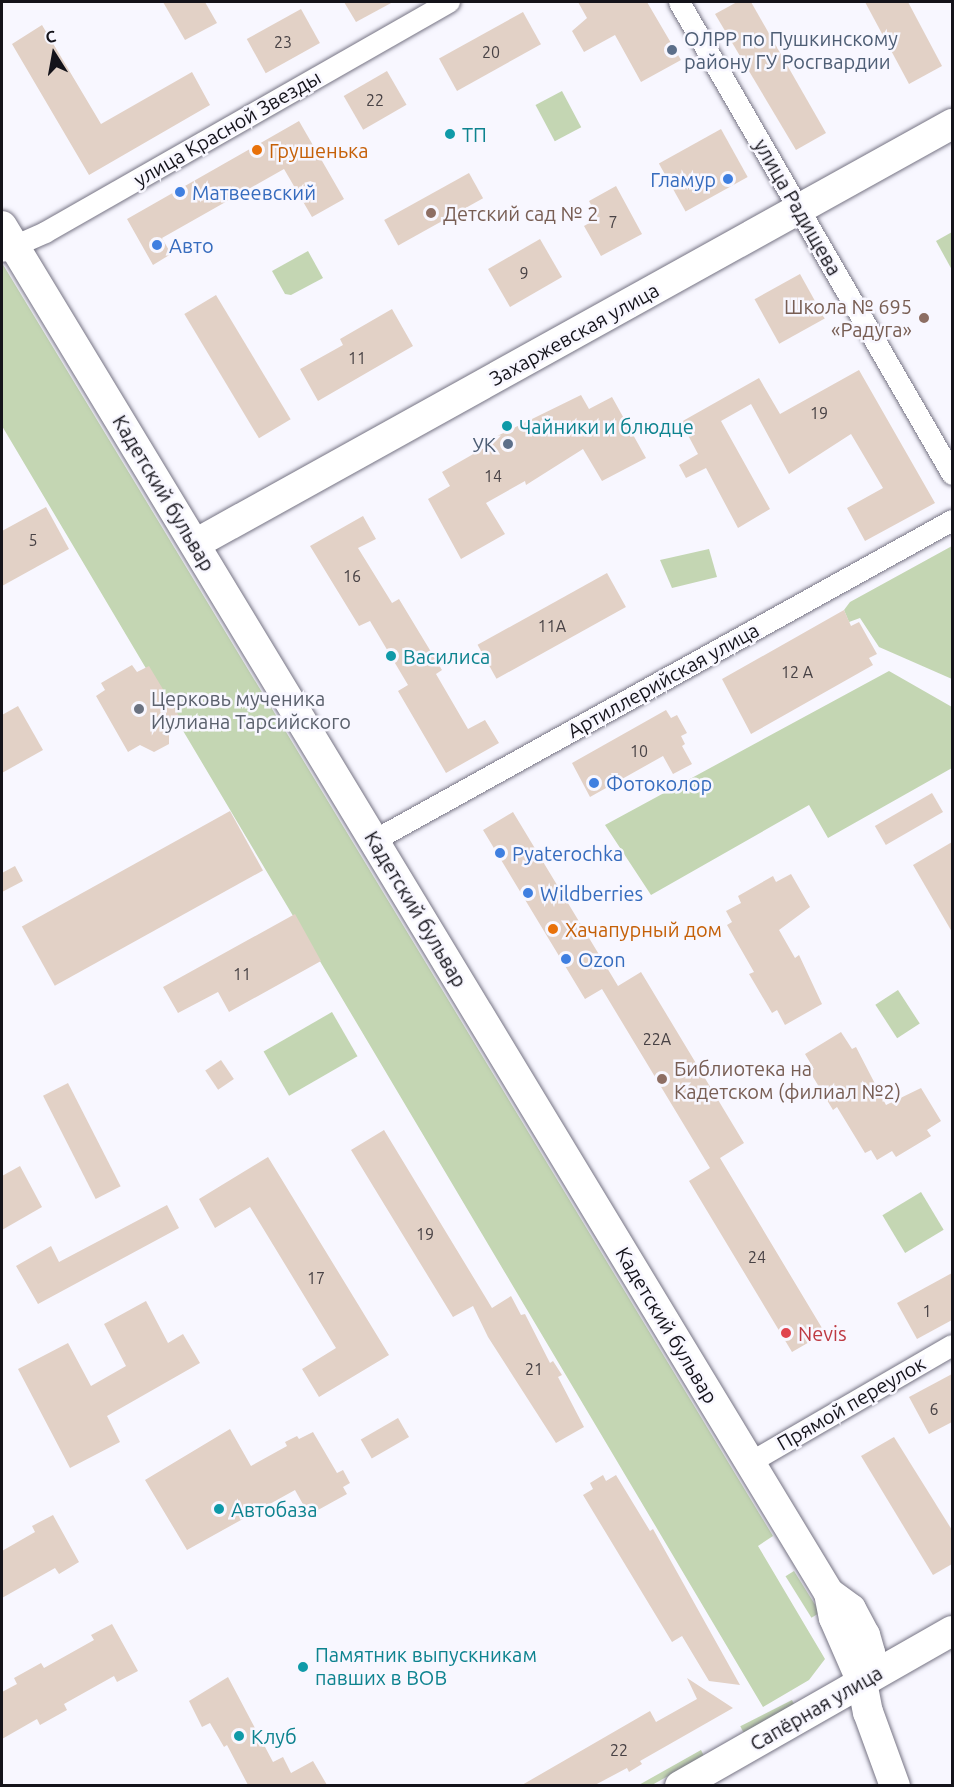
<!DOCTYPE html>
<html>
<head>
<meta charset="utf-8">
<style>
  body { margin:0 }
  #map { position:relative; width:954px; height:1787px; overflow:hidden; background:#f8f7ff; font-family:Ubuntu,sans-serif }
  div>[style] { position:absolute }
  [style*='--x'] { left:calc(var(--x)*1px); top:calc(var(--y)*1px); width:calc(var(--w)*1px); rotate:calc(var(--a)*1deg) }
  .green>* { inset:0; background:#c4d6b3; transform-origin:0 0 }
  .building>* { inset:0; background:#e2d1c6; transform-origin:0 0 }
  .roads { filter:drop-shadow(0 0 2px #767484) drop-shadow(0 0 2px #767484) }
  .street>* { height:21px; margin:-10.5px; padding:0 10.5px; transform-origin:10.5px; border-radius:10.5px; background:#fff }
  .secondary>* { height:30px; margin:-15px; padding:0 15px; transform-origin:15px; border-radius:15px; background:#fff }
  .dots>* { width:16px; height:16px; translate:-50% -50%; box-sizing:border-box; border:3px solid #f8f7ff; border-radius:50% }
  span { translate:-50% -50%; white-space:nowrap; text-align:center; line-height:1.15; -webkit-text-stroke:5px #f8f7ff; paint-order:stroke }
  .number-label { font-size:16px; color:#484245 }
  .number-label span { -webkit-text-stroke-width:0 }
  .service-label { font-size:20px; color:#4e5e75 }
  .left { translate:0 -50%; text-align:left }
  .right { translate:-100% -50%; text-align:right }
  .street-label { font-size:20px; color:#14131a }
  .culture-label { font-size:20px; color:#0d838f }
  .food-label { font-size:20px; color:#c56008 }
  .shop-label { font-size:20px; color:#366cbe }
  .education-label { font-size:20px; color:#785e54 }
  .worship-label { font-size:20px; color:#5b616d }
  .health-label { font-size:20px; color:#be3a42 }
  .frame { position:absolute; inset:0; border:3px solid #14131a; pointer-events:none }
  .north { position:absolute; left:24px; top:24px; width:60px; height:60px; -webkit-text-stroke:4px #f8f7ff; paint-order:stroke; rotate:349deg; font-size:16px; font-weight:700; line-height:24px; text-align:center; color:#14131a }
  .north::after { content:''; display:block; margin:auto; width:21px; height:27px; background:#14131a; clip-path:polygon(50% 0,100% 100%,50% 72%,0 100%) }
</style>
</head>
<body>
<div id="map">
  <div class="green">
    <div style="left:562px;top:91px;width:41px;height:30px;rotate:62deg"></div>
    <div style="clip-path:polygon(952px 232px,952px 270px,936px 241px)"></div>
    <div style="clip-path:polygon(308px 251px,323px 278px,291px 295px,285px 294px,272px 271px)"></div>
    <div style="clip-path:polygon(2px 263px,773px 1536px,758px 1546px,825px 1659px,809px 1680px,763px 1707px,2px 426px)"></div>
    <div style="clip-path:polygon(952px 546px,952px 679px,879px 647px,860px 618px,849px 622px,844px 610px,850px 602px)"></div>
    <div style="clip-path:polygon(709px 549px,717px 577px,672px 588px,660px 560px)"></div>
    <div style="clip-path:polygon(889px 671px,952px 707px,952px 768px,828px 838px,809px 805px,651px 895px,605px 825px)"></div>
    <div style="left:898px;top:990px;width:40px;height:27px;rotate:57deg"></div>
    <div style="left:332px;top:1012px;width:51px;height:79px;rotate:60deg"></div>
    <div style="left:921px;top:1192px;width:44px;height:45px;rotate:59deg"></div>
    <div style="left:794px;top:1571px;width:49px;height:10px;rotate:58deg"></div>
    <div style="left:792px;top:1700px;width:7px;height:58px;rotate:63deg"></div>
    <div style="clip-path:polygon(701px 1750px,704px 1756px,652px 1785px,637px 1786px)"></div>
  </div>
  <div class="building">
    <div style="clip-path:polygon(163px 2px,205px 2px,217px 23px,185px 40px)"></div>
    <div style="clip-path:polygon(344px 2px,393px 2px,356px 22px)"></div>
    <div style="clip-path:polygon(578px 2px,647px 2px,681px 60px,641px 82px,615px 35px,584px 52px,572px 31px,587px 18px)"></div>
    <div style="clip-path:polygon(737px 2px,751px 2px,826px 133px,796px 150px,715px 14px)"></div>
    <div style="clip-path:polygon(865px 2px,908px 2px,942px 66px,909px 84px)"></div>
    <div style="left:301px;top:9px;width:39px;height:62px;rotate:61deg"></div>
    <div style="left:523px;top:12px;width:37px;height:96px;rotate:61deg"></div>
    <div style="clip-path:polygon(42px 25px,101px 124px,192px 72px,210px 105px,89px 175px,12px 44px)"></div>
    <div style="left:387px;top:71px;width:39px;height:50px;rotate:60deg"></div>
    <div style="clip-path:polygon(299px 121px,344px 199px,312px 217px,284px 169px,162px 238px,171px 254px,153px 265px,127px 219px)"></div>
    <div style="left:721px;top:129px;width:55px;height:71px;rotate:61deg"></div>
    <div style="left:469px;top:173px;width:29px;height:97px;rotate:61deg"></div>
    <div style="clip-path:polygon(616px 186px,642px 234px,601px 256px,584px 226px,598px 218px,589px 201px)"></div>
    <div style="left:540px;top:239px;width:44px;height:60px;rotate:60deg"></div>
    <div style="left:800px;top:274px;width:51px;height:52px;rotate:61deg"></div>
    <div style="left:216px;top:295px;width:145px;height:37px;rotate:59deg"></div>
    <div style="clip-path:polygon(392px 309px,413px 346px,318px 401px,300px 369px,343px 345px,340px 339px)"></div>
    <div style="clip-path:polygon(859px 370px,935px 503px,865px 541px,847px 508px,883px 488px,851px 434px,789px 474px,751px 404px,721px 421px,770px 509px,738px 528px,706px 468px,686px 478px,679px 465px,698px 454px,681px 422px,759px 378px,780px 414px)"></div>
    <div style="clip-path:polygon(581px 395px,589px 409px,612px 397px,646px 458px,602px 481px,583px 449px,526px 485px,525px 481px,486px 503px,505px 534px,461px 559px,428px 499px,450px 486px,442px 472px,489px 445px,487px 441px)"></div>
    <div style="clip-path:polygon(46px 507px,69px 549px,2px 586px,2px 531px)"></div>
    <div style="clip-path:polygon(363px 516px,376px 539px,358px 548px,392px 603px,399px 599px,442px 670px,436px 674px,468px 729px,485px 720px,499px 743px,446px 773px,398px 691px,408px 685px,370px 621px,359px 626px,310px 546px)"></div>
    <div style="left:607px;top:573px;width:39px;height:148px;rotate:61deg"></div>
    <div style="clip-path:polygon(844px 610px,851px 626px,859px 622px,877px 654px,869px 658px,873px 665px,751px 734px,722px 679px)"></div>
    <div style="clip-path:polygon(132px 665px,137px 672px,149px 666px,182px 721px,169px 729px,169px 744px,154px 752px,140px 745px,128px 752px,96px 696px,105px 690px,101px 683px)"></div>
    <div style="clip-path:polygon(18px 706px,43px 750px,2px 773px,2px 715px)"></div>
    <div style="clip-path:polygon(666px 710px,671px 718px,677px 715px,687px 733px,681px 736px,685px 744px,682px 746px,692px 764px,673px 774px,663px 756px,590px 797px,572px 763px)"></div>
    <div style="left:932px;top:793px;width:22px;height:66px;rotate:60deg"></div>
    <div style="left:230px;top:811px;width:68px;height:238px;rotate:61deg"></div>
    <div style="clip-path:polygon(513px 812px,618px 986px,641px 972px,744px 1143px,720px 1158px,825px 1333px,792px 1352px,689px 1181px,710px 1168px,602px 989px,585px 999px,483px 830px)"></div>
    <div style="clip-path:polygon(952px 842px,952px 932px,913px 865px)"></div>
    <div style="clip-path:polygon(15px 866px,23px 881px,2px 892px,2px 873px)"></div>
    <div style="clip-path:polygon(791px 874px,810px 907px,779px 930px,795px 958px,799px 955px,822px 1004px,785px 1025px,777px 1010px,772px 1013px,749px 974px,754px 972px,727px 925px,732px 922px,726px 911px,741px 903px,738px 896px,773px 876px,776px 882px)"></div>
    <div style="clip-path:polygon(295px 914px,321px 961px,229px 1012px,218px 992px,178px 1013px,163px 987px)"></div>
    <div style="clip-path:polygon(841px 1032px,852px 1049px,856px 1047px,886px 1105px,921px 1088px,941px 1121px,927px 1130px,931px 1136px,896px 1157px,892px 1151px,877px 1160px,871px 1150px,865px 1153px,837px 1107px,833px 1110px,810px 1072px,814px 1069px,805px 1054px)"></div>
    <div style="left:221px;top:1060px;width:23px;height:19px;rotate:56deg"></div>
    <div style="left:68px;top:1083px;width:116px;height:28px;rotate:63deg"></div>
    <div style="clip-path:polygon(384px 1130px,492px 1308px,511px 1296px,521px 1315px,525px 1314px,550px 1363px,553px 1361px,562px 1375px,558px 1377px,584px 1427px,556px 1443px,488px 1337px,473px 1306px,453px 1317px,351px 1150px)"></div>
    <div style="clip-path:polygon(268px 1157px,389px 1355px,319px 1397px,302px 1369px,336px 1348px,250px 1207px,215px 1228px,199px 1199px)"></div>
    <div style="clip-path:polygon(20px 1166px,42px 1207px,2px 1230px,2px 1176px)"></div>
    <div style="clip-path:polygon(167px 1205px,179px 1228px,38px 1304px,16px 1266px,51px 1246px,59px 1262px)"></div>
    <div style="clip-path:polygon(952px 1273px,952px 1320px,917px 1339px,897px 1303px)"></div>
    <div style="clip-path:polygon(146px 1301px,168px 1343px,183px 1334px,200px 1363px,107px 1416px,120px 1442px,70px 1468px,18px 1369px,68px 1343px,91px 1386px,126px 1366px,104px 1324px)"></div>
    <div style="clip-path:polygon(952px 1374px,952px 1422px,929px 1434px,909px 1397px)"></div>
    <div style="left:398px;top:1418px;width:22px;height:43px;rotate:60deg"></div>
    <div style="clip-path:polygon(230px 1429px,251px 1466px,287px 1446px,285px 1442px,297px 1436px,299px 1439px,313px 1432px,337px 1473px,343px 1470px,350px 1483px,343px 1487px,347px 1494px,309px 1515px,295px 1490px,187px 1550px,145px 1480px)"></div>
    <div style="clip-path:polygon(894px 1437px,952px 1530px,952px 1564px,933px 1575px,861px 1456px)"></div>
    <div style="clip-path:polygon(603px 1475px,606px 1481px,616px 1475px,650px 1531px,653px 1529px,740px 1685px,709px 1681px,682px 1636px,672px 1642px,583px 1495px,593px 1489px,590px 1483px)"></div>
    <div style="clip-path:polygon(53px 1515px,79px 1562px,59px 1574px,55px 1568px,2px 1598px,2px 1551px,35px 1532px,32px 1526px)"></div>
    <div style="clip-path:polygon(112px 1624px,138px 1671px,117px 1682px,114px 1676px,64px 1704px,67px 1710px,40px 1725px,37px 1719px,2px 1739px,2px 1692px,17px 1684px,14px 1678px,41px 1663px,44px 1668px,94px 1640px,91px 1635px)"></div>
    <div style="clip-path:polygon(228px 1677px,273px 1762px,283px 1757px,291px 1773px,313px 1761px,327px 1785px,248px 1785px,227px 1745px,224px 1747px,210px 1723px,202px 1727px,189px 1701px)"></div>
    <div style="clip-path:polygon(687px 1678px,733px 1708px,640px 1761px,642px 1764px,629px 1772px,627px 1768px,595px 1785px,522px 1785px,650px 1711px,656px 1722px,697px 1699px)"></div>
  </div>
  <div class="roads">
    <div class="street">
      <div style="--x:679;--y:2;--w:545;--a:59.96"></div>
      <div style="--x:2;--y:251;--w:47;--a:-23.8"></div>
      <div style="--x:45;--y:232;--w:465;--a:-29.7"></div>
      <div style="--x:374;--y:840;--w:661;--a:-28.97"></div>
      <div style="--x:750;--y:1462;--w:233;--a:-30.1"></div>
    </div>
    <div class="secondary">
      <div style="--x:2;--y:226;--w:1598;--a:58.83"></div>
      <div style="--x:829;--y:1593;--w:25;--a:79"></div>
      <div style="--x:834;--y:1618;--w:70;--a:66.4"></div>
      <div style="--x:862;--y:1682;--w:31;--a:79"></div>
      <div style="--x:868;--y:1712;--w:79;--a:70"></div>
      <div style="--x:195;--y:544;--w:866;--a:-29.02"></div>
      <div style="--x:829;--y:1593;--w:27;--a:36"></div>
      <div style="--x:851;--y:1609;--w:30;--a:62"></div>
      <div style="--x:865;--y:1635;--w:19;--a:74"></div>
      <div style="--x:870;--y:1653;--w:30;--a:105"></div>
      <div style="--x:680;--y:1786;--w:313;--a:-29.7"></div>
    </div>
  </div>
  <div class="dots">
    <div style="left:672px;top:50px;background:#5c6f8a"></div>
    <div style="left:450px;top:134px;background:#0f9aa8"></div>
    <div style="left:257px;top:150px;background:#e8710a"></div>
    <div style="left:728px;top:179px;background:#3f7fe0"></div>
    <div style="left:180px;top:192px;background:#3f7fe0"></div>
    <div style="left:431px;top:213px;background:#8d6e63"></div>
    <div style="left:157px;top:245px;background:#3f7fe0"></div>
    <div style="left:924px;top:318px;background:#8d6e63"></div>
    <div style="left:507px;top:426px;background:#0f9aa8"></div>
    <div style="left:508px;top:444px;background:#5c6f8a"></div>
    <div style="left:391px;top:656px;background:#0f9aa8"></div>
    <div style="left:139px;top:709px;background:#6b7280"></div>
    <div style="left:594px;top:783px;background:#3f7fe0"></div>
    <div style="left:500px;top:853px;background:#3f7fe0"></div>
    <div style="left:528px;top:893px;background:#3f7fe0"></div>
    <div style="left:553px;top:929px;background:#e8710a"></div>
    <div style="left:566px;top:959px;background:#3f7fe0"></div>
    <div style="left:662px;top:1079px;background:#8d6e63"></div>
    <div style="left:786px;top:1333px;background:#e0444e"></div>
    <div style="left:219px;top:1509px;background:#0f9aa8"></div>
    <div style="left:303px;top:1667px;background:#0f9aa8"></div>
    <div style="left:239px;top:1736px;background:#0f9aa8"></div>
  </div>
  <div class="number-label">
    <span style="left:283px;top:42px">23</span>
    <span style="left:491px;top:52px">20</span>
    <span style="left:375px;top:100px">22</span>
    <span style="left:613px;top:222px">7</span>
    <span style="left:524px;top:273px">9</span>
    <span style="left:357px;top:358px">11</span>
    <span style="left:819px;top:413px">19</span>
    <span style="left:493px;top:476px">14</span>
    <span style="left:33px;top:540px">5</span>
    <span style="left:352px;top:576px">16</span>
    <span style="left:552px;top:626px">11А</span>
    <span style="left:797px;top:672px">12 А</span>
    <span style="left:639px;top:751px">10</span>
    <span style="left:242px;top:974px">11</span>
    <span style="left:657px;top:1039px">22А</span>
    <span style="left:425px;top:1234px">19</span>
    <span style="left:757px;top:1257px">24</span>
    <span style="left:316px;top:1278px">17</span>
    <span style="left:927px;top:1311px">1</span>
    <span style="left:534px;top:1369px">21</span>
    <span style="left:934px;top:1409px">6</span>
    <span style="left:619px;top:1750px">22</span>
  </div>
  <div class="service-label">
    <span class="left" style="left:684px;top:50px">ОЛРР по Пушкинскому<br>району ГУ Росгвардии</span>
    <span class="right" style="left:496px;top:444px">УК</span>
  </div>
  <div class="street-label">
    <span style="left:227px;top:128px;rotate:-30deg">улица Красной Звезды</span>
    <span style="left:798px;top:207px;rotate:60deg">улица Радищева</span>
    <span style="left:574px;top:334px;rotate:-29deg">Захаржевская улица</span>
    <span style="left:164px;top:493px;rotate:59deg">Кадетский бульвар</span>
    <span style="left:663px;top:680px;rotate:-29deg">Артиллерийская улица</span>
    <span style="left:416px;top:909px;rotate:59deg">Кадетский бульвар</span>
    <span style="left:667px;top:1325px;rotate:59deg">Кадетский бульвар</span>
    <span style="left:851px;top:1403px;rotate:-30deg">Прямой переулок</span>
    <span style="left:816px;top:1708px;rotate:-30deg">Сапёрная улица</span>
  </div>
  <div class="culture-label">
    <span class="left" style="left:462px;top:134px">ТП</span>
    <span class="left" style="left:519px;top:426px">Чайники и блюдце</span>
    <span class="left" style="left:403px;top:656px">Василиса</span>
    <span class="left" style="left:231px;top:1509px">Автобаза</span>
    <span class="left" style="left:315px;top:1666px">Памятник выпускникам<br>павших в ВОВ</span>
    <span class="left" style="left:251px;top:1736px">Клуб</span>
  </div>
  <div class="food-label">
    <span class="left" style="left:269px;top:150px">Грушенька</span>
    <span class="left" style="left:565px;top:929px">Хачапурный дом</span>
  </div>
  <div class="shop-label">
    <span class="right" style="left:716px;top:179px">Гламур</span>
    <span class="left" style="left:192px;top:192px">Матвеевский</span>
    <span class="left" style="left:169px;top:245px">Авто</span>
    <span class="left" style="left:606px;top:783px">Фотоколор</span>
    <span class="left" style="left:512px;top:853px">Pyaterochka</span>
    <span class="left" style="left:540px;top:893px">Wildberries</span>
    <span class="left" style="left:578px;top:959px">Ozon</span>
  </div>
  <div class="education-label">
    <span class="left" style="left:443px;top:213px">Детский сад № 2</span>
    <span class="right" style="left:912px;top:318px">Школа № 695<br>«Радуга»</span>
    <span class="left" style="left:674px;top:1080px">Библиотека на<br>Кадетском (филиал №2)</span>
  </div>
  <div class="worship-label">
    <span class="left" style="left:151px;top:710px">Церковь мученика<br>Иулиана Тарсийского</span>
  </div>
  <div class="health-label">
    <span class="left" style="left:798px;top:1333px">Nevis</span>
  </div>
  <div class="frame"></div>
  <div class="north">С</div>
</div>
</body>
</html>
